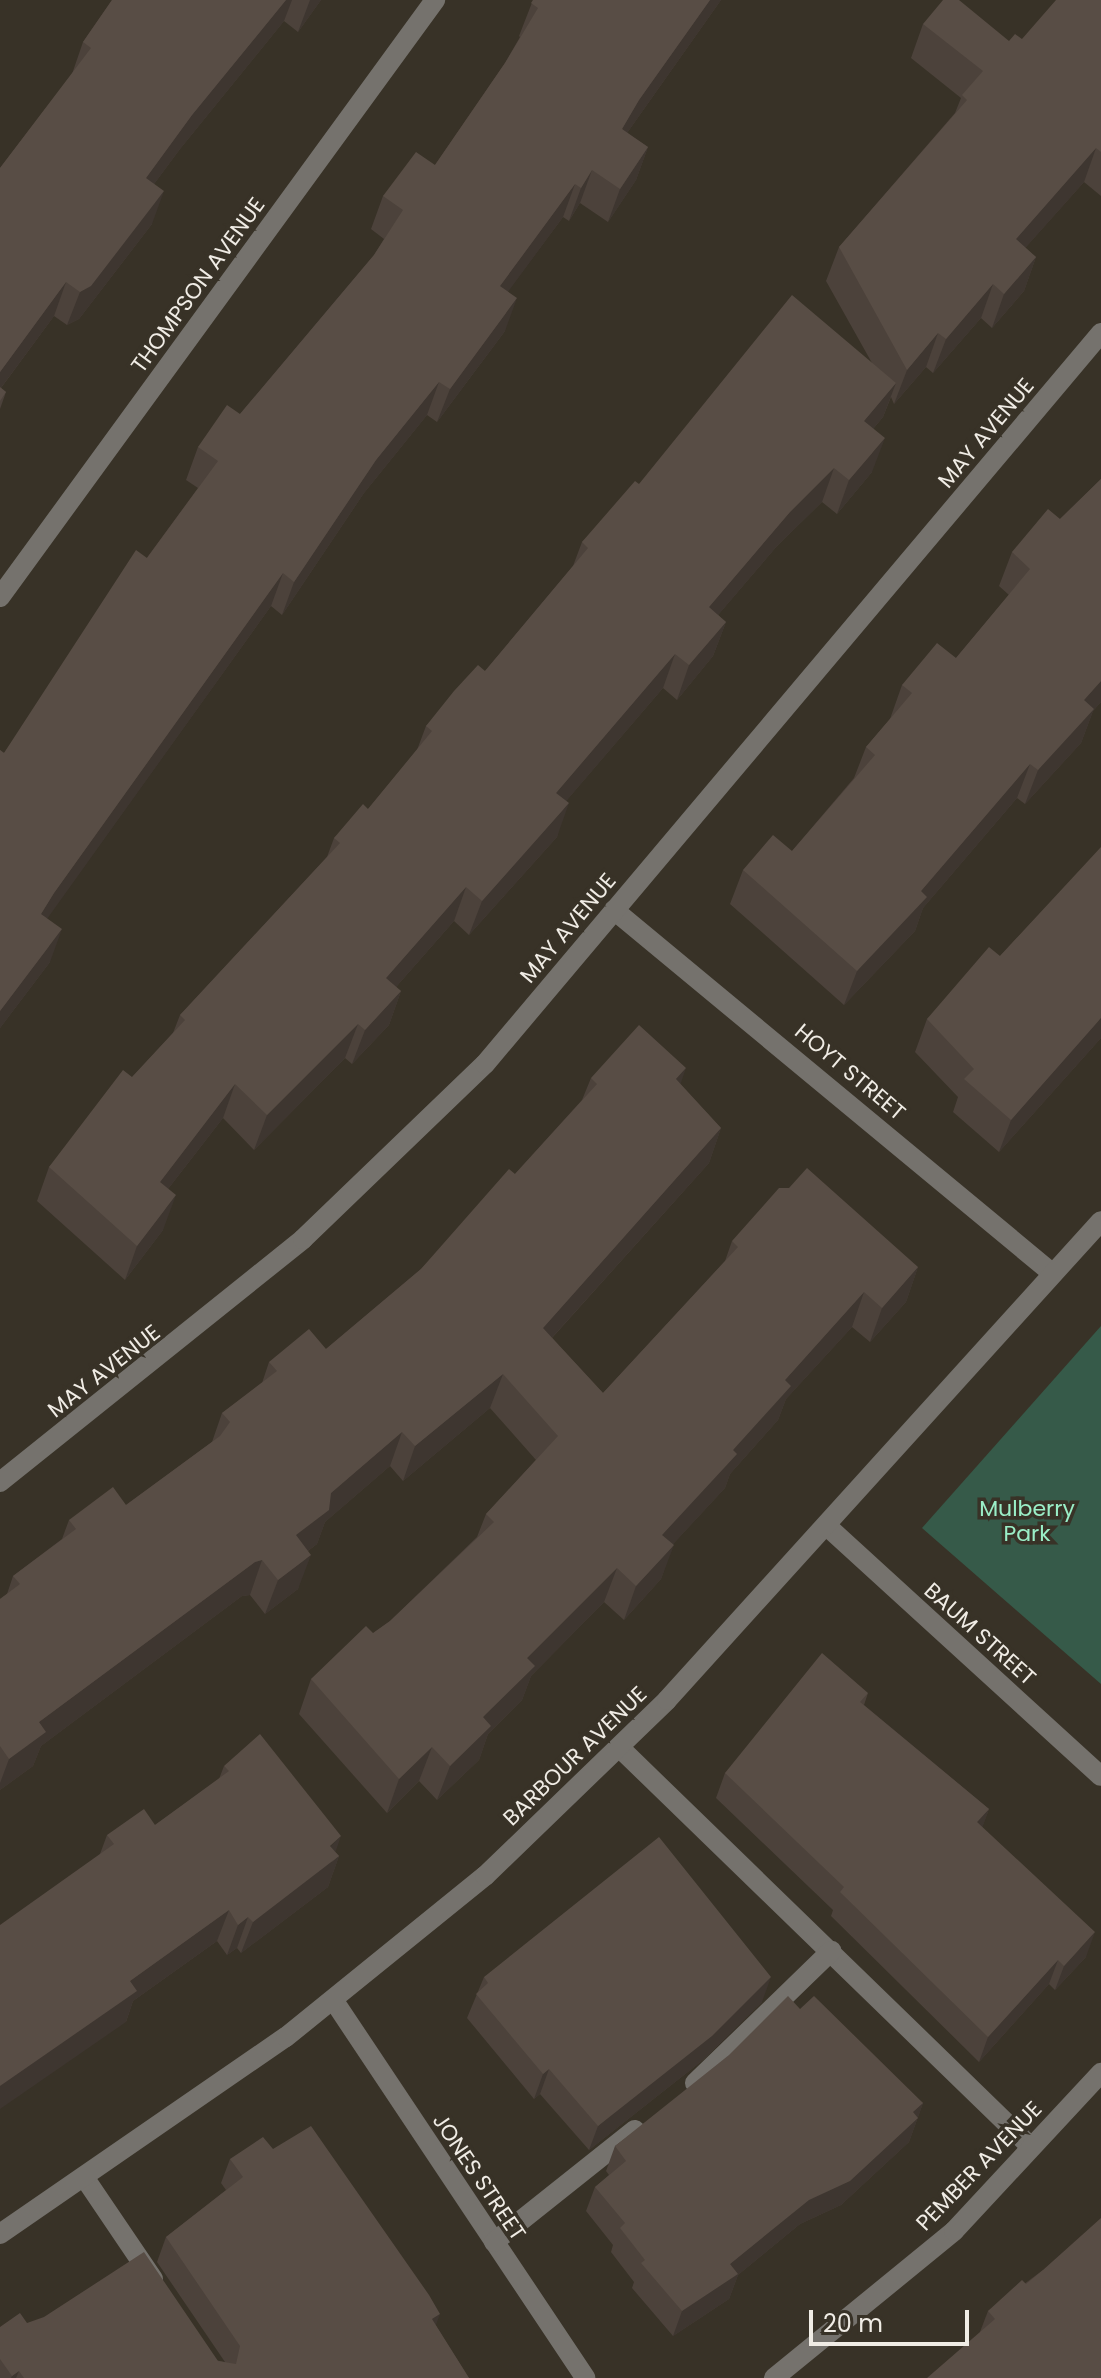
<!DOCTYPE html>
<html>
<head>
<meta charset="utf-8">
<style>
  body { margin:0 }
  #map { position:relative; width:1101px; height:2378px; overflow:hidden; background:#383227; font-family:Poppins,sans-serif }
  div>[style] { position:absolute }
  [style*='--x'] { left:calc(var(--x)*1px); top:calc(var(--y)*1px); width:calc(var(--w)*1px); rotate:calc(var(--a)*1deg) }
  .green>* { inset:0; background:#365a49 }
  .minor>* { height:20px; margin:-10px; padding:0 10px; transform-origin:10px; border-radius:10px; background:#75726d }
  .wall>* { inset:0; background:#4c423b }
  .shaded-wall>* { inset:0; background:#3e3630 }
  .building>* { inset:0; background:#584d45 }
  span { translate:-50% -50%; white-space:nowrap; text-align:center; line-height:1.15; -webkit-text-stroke:7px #383227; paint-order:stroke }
  .street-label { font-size:22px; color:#f0ece5 }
  .park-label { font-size:22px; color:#9aeec7 }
  .scale { position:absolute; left:809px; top:2310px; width:160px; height:36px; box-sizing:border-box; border:4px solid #f0ece5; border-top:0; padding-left:10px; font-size:24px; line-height:28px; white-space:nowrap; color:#f0ece5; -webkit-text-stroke:6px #383227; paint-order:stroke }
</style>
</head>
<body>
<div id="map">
  <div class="green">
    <div style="clip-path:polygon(1101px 1326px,1101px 1684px,922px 1528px)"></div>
  </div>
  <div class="minor">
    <div style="--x:0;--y:597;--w:739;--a:-53.92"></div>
    <div style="--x:614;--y:910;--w:569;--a:39.65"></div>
    <div style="--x:0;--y:1482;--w:388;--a:-38.7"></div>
    <div style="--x:303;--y:1239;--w:252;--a:-43.9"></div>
    <div style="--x:485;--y:1064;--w:956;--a:-49.88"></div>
    <div style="--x:828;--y:1527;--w:369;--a:42.4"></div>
    <div style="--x:620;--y:1748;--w:573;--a:44.15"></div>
    <div style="--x:334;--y:2001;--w:453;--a:56.3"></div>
    <div style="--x:695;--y:2083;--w:190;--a:-44.1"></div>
    <div style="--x:84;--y:2177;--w:123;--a:55.9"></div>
    <div style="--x:0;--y:2234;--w:347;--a:-34.6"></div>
    <div style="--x:286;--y:2037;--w:256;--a:-39"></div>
    <div style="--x:485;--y:1876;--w:253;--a:-44"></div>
    <div style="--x:667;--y:1700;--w:646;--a:-47.82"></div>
    <div style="--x:494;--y:2242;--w:180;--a:-38.5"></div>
    <div style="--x:774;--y:2378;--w:232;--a:-39.2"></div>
    <div style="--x:954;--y:2231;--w:216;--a:-47.1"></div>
  </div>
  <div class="wall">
    <div style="clip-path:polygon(112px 0,321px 0,298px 32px,284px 21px,180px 149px,154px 184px,152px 224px,79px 319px,67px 325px,54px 316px,1px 388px,6px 392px,0 409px,0 168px,72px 74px,83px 42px)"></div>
    <div style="clip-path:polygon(533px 0,721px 0,627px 133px,648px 147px,636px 180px,608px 222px,580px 203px,569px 221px,563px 217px,508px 291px,505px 331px,437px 422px,427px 415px,364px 493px,282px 615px,271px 606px,47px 918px,50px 962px,0 1028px,0 750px,4px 753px,198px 488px,186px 480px,198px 447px,240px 414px,374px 255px,384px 239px,371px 229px,383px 196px,435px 165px,505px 63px,520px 37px,519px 36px)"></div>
    <div style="clip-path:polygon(1101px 0,1101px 196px,1084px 182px,1025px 248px,1036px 257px,1024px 291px,992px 328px,981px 318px,933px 373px,926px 367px,894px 404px,891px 397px,883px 417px,873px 429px,872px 472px,837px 514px,822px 502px,777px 546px,718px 615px,726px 622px,713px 656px,677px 700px,663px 688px,566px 801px,557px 837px,469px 935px,454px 921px,396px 987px,401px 991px,389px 1025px,352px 1064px,345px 1058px,254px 1150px,223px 1118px,168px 1189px,163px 1230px,125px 1280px,37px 1201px,49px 1167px,173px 1033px,180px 1015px,327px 857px,334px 838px,368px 809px,417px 750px,426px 726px,485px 671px,573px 566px,582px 542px,639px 484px,872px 363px,826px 281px,839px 247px,955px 113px,961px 98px,911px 58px,923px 24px,1009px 41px,1022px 39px)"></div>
    <div style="clip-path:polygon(1101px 479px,1101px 702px,1093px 711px,1081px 743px,1025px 804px,1017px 798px,923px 908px,915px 931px,844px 1005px,730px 904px,743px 870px,792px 851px,854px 778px,866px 747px,890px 719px,902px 685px,956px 658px,1009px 595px,999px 586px,1012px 552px,1060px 519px)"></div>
    <div style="clip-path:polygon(1079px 872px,1101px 1038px,999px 1152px,953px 1112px,958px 1097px,915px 1052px,927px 1019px,1000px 956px)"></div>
    <div style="clip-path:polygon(591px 1078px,680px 1084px,721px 1128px,709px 1163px,552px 1338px,603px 1393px,725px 1261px,732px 1241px,918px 1267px,906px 1302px,870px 1342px,852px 1327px,786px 1399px,778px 1420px,730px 1474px,725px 1488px,673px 1544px,661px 1579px,624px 1620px,604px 1602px,531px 1676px,522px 1700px,488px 1734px,479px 1760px,437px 1800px,419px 1781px,387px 1813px,299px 1714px,311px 1679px,390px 1621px,477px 1537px,486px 1514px,536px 1460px,490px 1408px,403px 1481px,390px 1466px,325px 1522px,317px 1544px,308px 1551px,298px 1589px,265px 1614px,250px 1595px,242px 1596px,41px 1746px,33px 1766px,0 1790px,0 1599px,7px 1594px,13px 1576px,62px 1539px,69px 1520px,126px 1505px,212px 1442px,222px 1413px,262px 1383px,269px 1362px,326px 1349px,421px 1269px,515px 1174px,582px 1100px)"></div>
    <div style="clip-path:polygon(868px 1693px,864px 1705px,989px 1809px,982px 1827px,1086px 1957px,1055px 1990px,1049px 1984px,979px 2062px,831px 1916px,833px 1910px,716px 1798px,725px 1773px)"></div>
    <div style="clip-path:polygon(224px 1766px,335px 1852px,339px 1856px,328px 1887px,241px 1953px,237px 1948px,227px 1955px,217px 1941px,133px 2001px,126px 2022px,100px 1854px,107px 1835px,155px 1825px,219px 1779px)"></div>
    <div style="clip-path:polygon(484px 1977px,762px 2002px,703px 2060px,589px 2150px,540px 2094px,534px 2099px,467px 2018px)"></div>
    <div style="clip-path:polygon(800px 2009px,923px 2103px,909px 2142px,841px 2205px,800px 2224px,738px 2275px,729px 2299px,673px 2336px,632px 2288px,634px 2282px,611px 2252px,613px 2245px,586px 2211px,595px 2187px,609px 2175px,606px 2171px,615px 2146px)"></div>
    <div style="clip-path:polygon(273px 2149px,436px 2326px,469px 2378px,0 2378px,0 2327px,27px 2323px,225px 2362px,157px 2262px,166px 2237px,226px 2190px,221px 2183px,230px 2159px)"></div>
    <div style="clip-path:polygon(1043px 2270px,1101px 2378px,980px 2332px,988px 2311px)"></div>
  </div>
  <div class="shaded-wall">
    <div style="clip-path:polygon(286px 0,292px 0,284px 21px,180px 149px,134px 211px,146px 178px,192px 115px)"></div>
    <div style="clip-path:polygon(310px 0,321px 0,298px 32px)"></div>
    <div style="clip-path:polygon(710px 0,721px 0,627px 133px,622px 129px,639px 100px)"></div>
    <div style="clip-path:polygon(648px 147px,636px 180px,608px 222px,620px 189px)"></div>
    <div style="clip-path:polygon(1096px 148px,1084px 182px,1003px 273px,1016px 239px)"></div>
    <div style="clip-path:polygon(592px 170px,580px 203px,569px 221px,581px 188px)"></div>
    <div style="clip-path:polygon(575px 184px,563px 217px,488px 319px,500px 286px)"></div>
    <div style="clip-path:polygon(164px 191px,152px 224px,79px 319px,67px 325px,80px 292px)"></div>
    <div style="clip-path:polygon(1036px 257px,1024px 291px,992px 328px,1004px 294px)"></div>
    <div style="clip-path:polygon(66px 282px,54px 316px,0 389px,0 372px)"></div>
    <div style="clip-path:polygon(993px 284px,981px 318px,933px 373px,946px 339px)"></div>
    <div style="clip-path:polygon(517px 298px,505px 331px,437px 422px,450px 389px)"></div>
    <div style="clip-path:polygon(938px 333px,926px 367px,894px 404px,907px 370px)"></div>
    <div style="clip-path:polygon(439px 382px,427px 415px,364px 493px,282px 615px,294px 582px,376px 460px)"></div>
    <div style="clip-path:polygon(896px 383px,883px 417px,851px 455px,864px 421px)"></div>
    <div style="clip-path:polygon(885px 438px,872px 472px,837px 514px,849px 480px)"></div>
    <div style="clip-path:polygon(834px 468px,822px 502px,777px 546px,696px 641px,709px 607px,790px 512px)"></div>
    <div style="clip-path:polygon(283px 573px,271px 606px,42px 926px,41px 914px,54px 893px)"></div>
    <div style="clip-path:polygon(726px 622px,713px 656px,677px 700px,689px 665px)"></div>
    <div style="clip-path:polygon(675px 654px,663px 688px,544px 827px,556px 793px)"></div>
    <div style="clip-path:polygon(1101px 681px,1101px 702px,1093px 711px,1081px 743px,1025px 804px,1038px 770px,1084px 700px)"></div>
    <div style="clip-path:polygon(1030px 764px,1017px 798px,923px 908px,915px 931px,844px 1005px,857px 971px,921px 891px)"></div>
    <div style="clip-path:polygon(569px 803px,557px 837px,469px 935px,482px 901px)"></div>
    <div style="clip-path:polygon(466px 887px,454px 921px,374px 1012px,386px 978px)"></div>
    <div style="clip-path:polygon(62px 929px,50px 962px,0 1028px,0 1011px)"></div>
    <div style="clip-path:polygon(401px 991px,389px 1025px,352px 1064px,365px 1030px)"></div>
    <div style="clip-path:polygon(1101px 1018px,1101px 1038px,999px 1152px,1011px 1120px)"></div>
    <div style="clip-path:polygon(358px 1024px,345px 1058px,254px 1150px,267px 1115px)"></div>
    <div style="clip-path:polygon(686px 1068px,674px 1103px,676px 1079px)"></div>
    <div style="clip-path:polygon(235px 1084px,223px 1118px,147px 1216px,160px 1182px)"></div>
    <div style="clip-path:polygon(721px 1128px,709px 1163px,530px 1362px,543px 1328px)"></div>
    <div style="clip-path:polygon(176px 1195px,163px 1230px,125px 1280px,137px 1246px)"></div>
    <div style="clip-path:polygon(918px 1267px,906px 1302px,870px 1342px,882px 1308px)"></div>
    <div style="clip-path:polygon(864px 1292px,852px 1327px,786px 1399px,778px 1420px,730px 1474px,725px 1488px,650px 1569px,662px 1535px,733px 1450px,785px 1380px)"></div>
    <div style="clip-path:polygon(503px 1374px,490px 1408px,403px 1481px,415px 1446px)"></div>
    <div style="clip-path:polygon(402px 1432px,390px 1466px,325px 1522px,317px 1544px,284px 1569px,296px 1535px,331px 1493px)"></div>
    <div style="clip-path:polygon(674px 1545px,661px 1579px,624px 1620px,636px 1586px)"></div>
    <div style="clip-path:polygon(311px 1555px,298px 1589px,265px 1614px,278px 1580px)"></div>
    <div style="clip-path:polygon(262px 1560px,250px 1595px,242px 1596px,41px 1746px,33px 1766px,0 1790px,0 1783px,9px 1759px,39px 1722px,255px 1562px)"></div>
    <div style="clip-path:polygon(617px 1568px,604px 1602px,531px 1676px,522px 1700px,488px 1734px,479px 1760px,437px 1800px,450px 1766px,483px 1717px,527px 1658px)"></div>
    <div style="clip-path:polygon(432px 1747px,419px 1781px,387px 1813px,399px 1779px)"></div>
    <div style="clip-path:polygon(989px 1809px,980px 1834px,977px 1822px)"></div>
    <div style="clip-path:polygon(341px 1836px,332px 1862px,339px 1856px,328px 1887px,241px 1953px,253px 1922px)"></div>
    <div style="clip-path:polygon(229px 1910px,217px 1941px,133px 2001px,126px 2022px,0 2109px,0 2086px,130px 1981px)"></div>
    <div style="clip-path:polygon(248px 1917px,237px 1948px,227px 1955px,238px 1925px)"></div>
    <div style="clip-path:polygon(1095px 1932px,1086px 1957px,1055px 1990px,1064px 1966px)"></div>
    <div style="clip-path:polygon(1058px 1960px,1049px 1984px,979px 2062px,988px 2037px)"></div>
    <div style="clip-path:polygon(771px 1977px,762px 2002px,703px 2060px,589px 2150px,598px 2126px)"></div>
    <div style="clip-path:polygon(549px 2069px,540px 2094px,534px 2099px,543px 2074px)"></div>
    <div style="clip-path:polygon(923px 2103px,909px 2142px,841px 2205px,800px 2224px,738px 2275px,729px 2299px,673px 2336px,682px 2311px,730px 2264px)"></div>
    <div style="clip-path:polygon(440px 2314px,431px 2338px,432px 2319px)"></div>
    <div style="clip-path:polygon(19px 2371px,16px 2378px,11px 2378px,12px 2376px)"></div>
  </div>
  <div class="building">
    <div style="clip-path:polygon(112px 0,286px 0,192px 115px,146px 178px,164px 191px,91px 286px,80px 292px,66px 282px,0 372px,0 168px,91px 48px,83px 42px)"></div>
    <div style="clip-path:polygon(533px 0,710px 0,639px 100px,622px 129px,648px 147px,620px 189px,592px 170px,581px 188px,575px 184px,500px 286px,517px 298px,450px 389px,439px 382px,376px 460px,294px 582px,283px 573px,54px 893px,41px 914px,62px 929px,0 1011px,0 750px,4px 753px,136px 550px,147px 558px,218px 461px,198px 447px,227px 405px,240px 414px,374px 255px,403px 210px,383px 196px,416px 152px,435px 165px,505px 63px,538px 8px,531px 3px)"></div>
    <div style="clip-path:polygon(943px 0,959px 0,1009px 41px,1015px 34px,1022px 39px,1056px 0,1101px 0,1101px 152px,1096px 148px,1016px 239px,1036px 257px,1004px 294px,993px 284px,946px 339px,938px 333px,907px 370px,839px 247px,967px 100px,962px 95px,983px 71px,923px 24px)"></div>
    <div style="clip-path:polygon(792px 295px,896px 383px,864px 421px,885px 438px,849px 480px,834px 468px,790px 512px,709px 607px,726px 622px,689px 665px,675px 654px,556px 793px,569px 803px,482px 901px,466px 887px,386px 978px,401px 991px,365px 1030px,358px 1024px,267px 1115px,235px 1084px,160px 1182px,176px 1195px,137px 1246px,49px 1167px,123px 1070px,132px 1077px,185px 1020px,180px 1015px,340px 843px,334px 838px,363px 804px,368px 809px,432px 731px,426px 726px,454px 691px,478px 665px,485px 671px,588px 548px,582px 542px,635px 481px,639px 484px)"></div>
    <div style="clip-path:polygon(0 387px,6px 392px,0 401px)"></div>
    <div style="clip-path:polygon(1101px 479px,1101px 681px,1084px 700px,1094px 709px,1038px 770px,1030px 764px,921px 891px,927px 897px,857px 971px,743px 870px,773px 835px,792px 851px,875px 755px,866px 747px,912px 693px,902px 685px,937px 643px,956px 658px,1030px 569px,1012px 552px,1048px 509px,1060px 519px)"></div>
    <div style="clip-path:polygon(1101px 847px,1101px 1018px,1011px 1120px,964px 1079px,974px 1069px,927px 1019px,989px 947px,1000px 956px)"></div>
    <div style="clip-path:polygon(639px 1025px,686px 1068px,676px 1079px,721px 1128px,543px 1328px,603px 1393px,738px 1247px,732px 1241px,779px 1188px,789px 1188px,807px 1168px,918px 1267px,882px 1308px,864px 1292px,785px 1380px,791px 1386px,733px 1450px,737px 1454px,662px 1535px,674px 1545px,636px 1586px,617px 1568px,527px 1658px,535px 1666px,483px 1717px,491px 1726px,450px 1766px,432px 1747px,399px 1779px,311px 1679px,366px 1626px,373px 1633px,390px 1621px,494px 1522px,486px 1514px,558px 1436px,503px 1374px,415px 1446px,402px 1432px,331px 1493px,329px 1510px,296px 1535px,311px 1555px,278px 1580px,262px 1560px,255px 1562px,39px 1722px,46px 1732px,9px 1759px,0 1746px,0 1599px,20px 1584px,13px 1576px,76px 1529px,69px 1520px,113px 1487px,126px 1505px,220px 1436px,230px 1422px,222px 1413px,277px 1371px,269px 1362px,309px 1329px,326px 1349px,421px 1269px,509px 1169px,515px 1174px,597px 1084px,591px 1078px)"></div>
    <div style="clip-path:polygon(822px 1653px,868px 1693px,860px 1702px,989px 1809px,977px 1822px,1095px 1932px,1064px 1966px,1058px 1960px,988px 2037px,840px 1892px,844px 1887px,725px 1773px)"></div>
    <div style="clip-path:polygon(260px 1734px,341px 1836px,330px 1846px,339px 1856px,253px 1922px,248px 1917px,238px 1925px,229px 1910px,130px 1981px,137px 1991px,0 2086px,0 1925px,114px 1844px,107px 1835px,144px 1809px,155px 1825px,229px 1771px,224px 1766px)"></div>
    <div style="clip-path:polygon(659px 1837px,771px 1977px,712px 2036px,598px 2126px,549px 2069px,543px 2074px,476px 1994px,488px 1983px,484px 1977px)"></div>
    <div style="clip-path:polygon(788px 1996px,800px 2009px,814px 1996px,923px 2103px,913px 2112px,918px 2118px,850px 2181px,809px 2200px,730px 2264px,738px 2274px,682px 2311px,641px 2263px,645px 2260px,620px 2228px,625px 2223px,595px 2187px,626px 2161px,615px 2146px,729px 2055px)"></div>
    <div style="clip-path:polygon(311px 2126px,429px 2295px,440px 2314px,432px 2319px,469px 2378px,24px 2378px,19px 2371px,12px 2376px,0 2359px,0 2327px,20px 2313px,27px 2323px,44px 2317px,144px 2252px,218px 2361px,236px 2364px,240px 2346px,166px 2237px,243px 2177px,230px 2159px,263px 2137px,273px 2149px)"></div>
    <div style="clip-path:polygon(1101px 2218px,1101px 2378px,927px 2378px,995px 2319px,988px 2311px,1022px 2280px,1026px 2284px,1043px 2270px)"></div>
  </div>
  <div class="street-label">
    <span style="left:198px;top:285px;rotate:-54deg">THOMPSON AVENUE</span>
    <span style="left:986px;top:433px;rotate:-50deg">MAY AVENUE</span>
    <span style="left:568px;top:928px;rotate:-50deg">MAY AVENUE</span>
    <span style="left:850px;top:1072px;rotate:40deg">HOYT STREET</span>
    <span style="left:104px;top:1371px;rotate:-38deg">MAY AVENUE</span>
    <span style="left:980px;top:1634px;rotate:42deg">BAUM STREET</span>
    <span style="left:575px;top:1756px;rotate:-44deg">BARBOUR AVENUE</span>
    <span style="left:979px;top:2166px;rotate:-46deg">PEMBER AVENUE</span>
    <span style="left:479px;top:2177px;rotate:56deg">JONES STREET</span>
  </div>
  <div class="park-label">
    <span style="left:1027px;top:1521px">Mulberry<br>Park</span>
  </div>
  <div class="scale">20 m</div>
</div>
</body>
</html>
